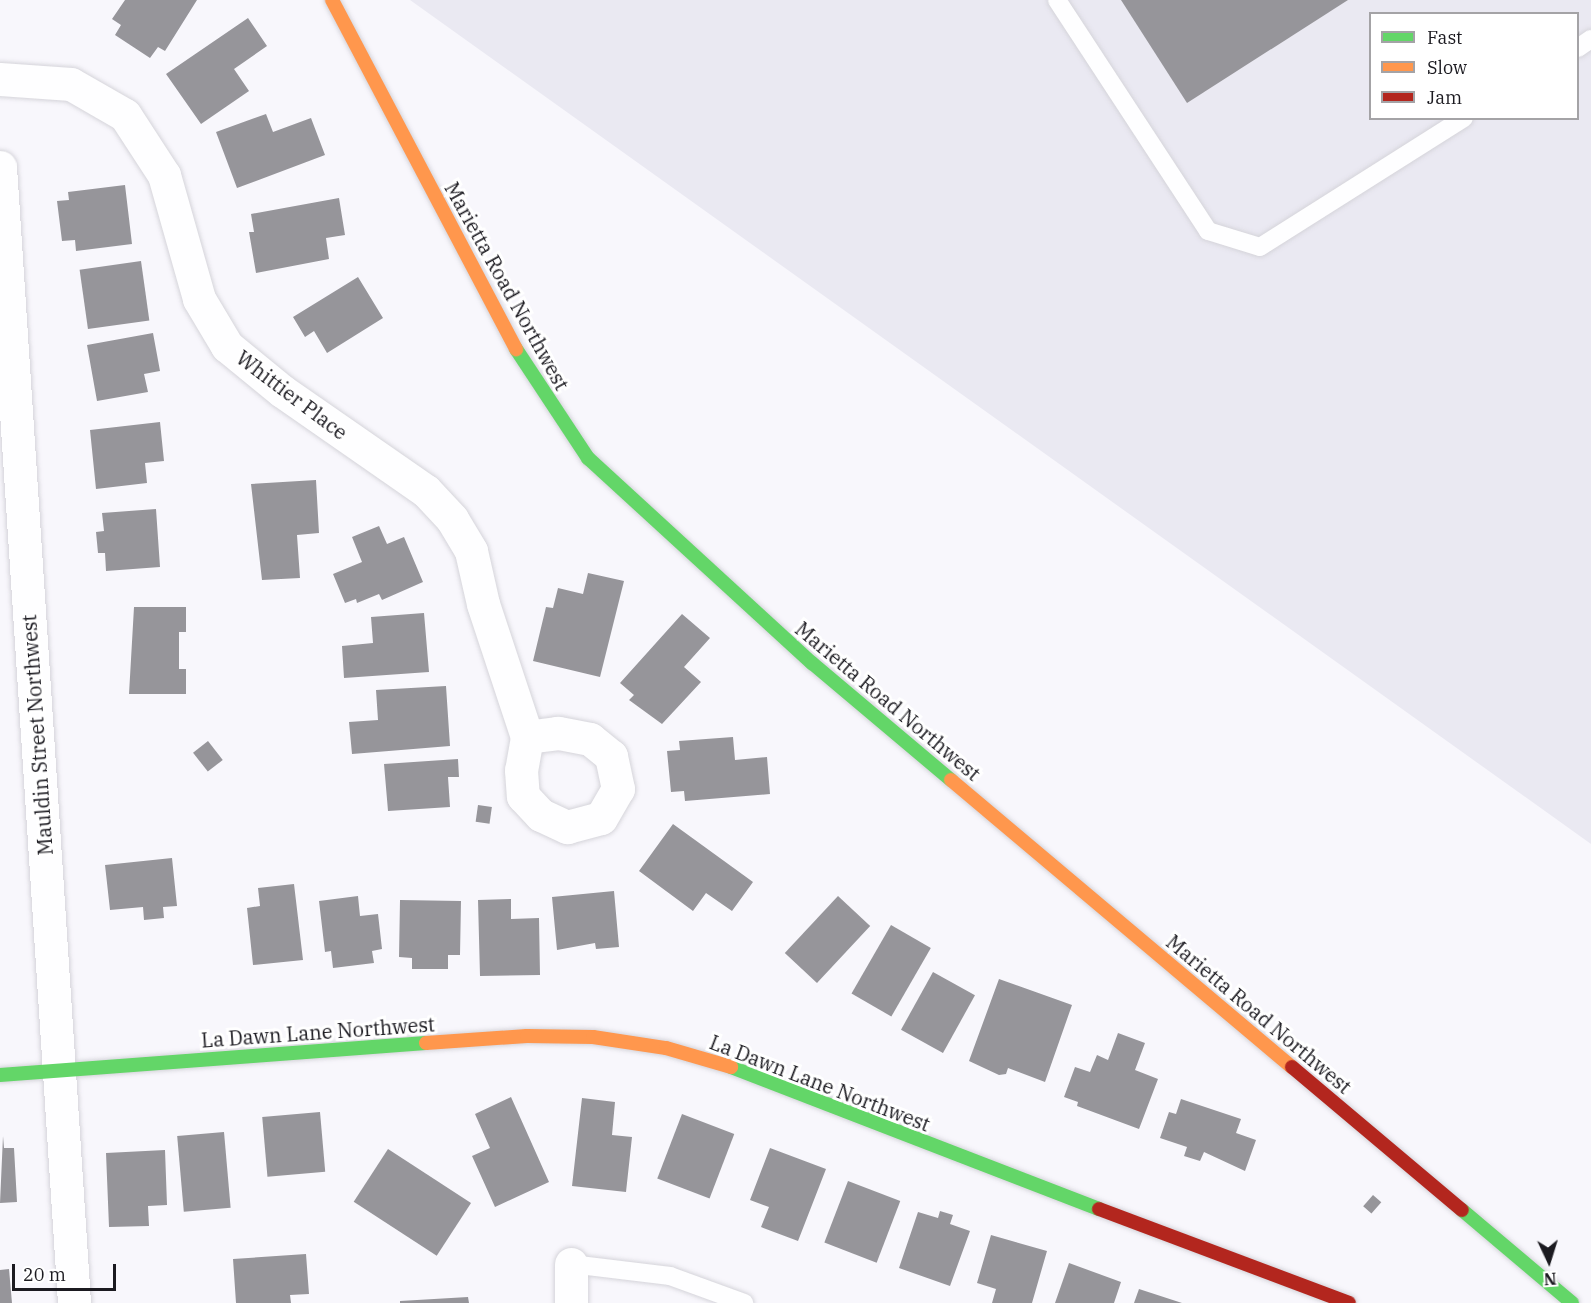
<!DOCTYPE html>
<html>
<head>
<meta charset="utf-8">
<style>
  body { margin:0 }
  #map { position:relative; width:1591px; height:1303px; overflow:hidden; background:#f8f7fc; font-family:"IBM Plex Serif",serif }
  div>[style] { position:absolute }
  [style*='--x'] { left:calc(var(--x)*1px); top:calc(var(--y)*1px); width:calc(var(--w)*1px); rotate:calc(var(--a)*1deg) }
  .built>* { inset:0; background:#eae9f2 }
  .building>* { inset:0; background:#96959a; transform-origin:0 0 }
  .roads { filter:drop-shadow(0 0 2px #d5d4da) drop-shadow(0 0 2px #d5d4da) }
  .lane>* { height:18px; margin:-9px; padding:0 9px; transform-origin:9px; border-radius:9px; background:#fefeff }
  .street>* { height:33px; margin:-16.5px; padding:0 16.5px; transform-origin:16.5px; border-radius:16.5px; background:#fefeff }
  .fast>* { height:14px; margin:-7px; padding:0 7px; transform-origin:7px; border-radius:7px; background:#63d668 }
  .slow>* { height:14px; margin:-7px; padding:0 7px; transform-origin:7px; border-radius:7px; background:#ff974d }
  .jam>* { height:14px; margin:-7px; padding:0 7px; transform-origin:7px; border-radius:7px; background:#b3261e }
  span { translate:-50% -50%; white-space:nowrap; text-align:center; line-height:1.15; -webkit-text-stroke:6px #fff; paint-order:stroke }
  .street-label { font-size:20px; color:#1b1a20 }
  .legend { position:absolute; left:1369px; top:12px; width:210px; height:108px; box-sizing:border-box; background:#fff; border:2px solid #a4a3a6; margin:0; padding:8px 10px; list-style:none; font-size:18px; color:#1b1a20 }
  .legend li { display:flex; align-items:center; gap:12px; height:30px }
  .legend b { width:30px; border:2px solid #a4a3a6 }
  .north { position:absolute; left:1519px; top:1231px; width:60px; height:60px; -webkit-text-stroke:4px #fff; paint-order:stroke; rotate:176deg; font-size:16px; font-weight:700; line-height:24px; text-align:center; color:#1b1a20 }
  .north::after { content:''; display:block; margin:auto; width:21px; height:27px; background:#1b1a20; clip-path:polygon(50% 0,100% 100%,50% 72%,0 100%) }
  .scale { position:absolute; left:12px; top:1264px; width:104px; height:27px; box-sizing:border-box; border:3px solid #1b1a20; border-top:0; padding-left:8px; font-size:18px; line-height:21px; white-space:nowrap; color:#1b1a20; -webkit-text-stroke:4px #fff; paint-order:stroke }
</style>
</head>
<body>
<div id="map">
  <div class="built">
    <div style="clip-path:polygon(evenodd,410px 0,1591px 0,1591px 844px,410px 0,1370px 14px,1578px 14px,1578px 118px,1370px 118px,1370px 14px)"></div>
  </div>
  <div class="building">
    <div style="clip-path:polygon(125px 0,197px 0,165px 51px,158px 47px,150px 58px,115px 35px,121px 25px,112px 19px)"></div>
    <div style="clip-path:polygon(1121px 0,1348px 0,1187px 103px)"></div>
    <div style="clip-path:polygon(248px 18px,267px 46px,234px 69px,249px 91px,201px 124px,166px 74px)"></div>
    <div style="clip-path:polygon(266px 114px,273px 132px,311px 118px,325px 155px,237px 188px,216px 132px)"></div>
    <div style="clip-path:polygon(125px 185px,132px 244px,76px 251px,75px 240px,62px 241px,57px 201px,69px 200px,68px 192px)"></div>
    <div style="clip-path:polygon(339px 198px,345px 235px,326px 238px,329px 259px,256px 273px,249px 232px,254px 232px,251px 214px)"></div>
    <div style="left:141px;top:261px;width:60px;height:62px;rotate:82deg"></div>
    <div style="clip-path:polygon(358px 277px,383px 318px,327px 353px,314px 331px,305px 337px,293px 317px)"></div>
    <div style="clip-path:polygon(153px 333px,160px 371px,144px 374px,148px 392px,97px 401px,87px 345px)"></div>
    <div style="clip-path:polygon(160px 422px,164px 461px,145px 463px,147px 483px,96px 489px,90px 430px)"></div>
    <div style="clip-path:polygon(316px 480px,319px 533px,297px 535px,300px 578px,262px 580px,251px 484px)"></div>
    <div style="clip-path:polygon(156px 509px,160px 567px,106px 571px,105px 553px,98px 553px,96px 532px,104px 531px,102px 513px)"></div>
    <div style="clip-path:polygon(379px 526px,387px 544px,404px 537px,423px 582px,382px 600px,379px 594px,357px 603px,356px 599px,345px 603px,333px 574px,362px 562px,352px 537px)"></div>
    <div style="clip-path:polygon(588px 573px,624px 581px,600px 677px,533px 661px,546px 607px,553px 608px,558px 588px,583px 594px)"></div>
    <div style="clip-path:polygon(134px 607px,186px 607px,186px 632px,179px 632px,179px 669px,186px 669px,186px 694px,129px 694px)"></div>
    <div style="clip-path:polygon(424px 613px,429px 672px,344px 678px,342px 646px,373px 643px,371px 617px)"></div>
    <div style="clip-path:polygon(682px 614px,710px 638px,684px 667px,701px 682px,662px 724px,629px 700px,634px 695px,620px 683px)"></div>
    <div style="clip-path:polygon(446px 686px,450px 746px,352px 754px,349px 722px,378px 720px,376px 690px)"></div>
    <div style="clip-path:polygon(733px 737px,735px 760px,767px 757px,770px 794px,685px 801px,684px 791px,671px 792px,667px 751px,680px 750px,679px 741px)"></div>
    <div style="left:208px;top:741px;width:24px;height:19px;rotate:52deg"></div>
    <div style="clip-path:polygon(458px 759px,459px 777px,448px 777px,450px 807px,388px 811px,384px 764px)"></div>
    <div style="left:478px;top:805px;width:14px;height:17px;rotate:8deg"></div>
    <div style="clip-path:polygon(673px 824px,753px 882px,732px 911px,706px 893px,693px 911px,639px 871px)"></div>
    <div style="clip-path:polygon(172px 858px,177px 906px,163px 907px,164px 918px,144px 920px,143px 907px,110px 910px,105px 865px)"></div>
    <div style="clip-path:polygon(294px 884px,303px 960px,253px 965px,247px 908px,260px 906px,258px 888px)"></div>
    <div style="clip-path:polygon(614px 891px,619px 947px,596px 949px,595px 943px,557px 950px,552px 897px)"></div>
    <div style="clip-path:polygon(358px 896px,360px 916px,378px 914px,382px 949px,372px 951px,374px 963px,333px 968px,331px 951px,325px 952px,319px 901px)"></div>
    <div style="left:838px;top:896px;width:44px;height:78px;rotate:43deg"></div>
    <div style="clip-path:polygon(511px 899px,511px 919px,539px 918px,540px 975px,480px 976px,478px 900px)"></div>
    <div style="clip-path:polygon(400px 900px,461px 901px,460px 955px,448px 955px,448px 969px,412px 969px,412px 958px,399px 957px)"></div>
    <div style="left:891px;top:925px;width:46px;height:79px;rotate:30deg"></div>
    <div style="left:933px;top:972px;width:48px;height:66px;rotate:29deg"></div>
    <div style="clip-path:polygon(999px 979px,1072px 1005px,1045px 1082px,1008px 1068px,1006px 1074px,999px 1075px,969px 1061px)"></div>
    <div style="clip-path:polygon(1118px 1033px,1145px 1043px,1135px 1070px,1158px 1079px,1139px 1129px,1077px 1106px,1078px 1102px,1064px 1097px,1075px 1067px,1090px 1072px,1097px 1055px,1108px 1060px)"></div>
    <div style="clip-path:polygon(511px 1097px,549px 1182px,495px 1207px,472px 1156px,490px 1148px,475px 1114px)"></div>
    <div style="clip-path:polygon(582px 1098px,615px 1102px,612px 1135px,632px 1137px,626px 1192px,572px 1186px)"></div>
    <div style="clip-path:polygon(1181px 1099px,1241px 1119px,1236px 1133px,1256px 1140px,1245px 1171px,1204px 1152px,1200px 1161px,1184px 1156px,1187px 1147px,1160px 1138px,1169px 1112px,1176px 1114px)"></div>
    <div style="left:320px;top:1112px;width:60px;height:58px;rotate:85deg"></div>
    <div style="left:682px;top:1114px;width:56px;height:69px;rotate:21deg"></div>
    <div style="left:224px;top:1132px;width:76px;height:47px;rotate:85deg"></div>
    <div style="clip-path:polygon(3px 1136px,4px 1148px,14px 1148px,17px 1202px,0 1203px)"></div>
    <div style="clip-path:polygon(770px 1148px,826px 1169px,798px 1241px,761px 1227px,769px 1207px,750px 1200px)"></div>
    <div style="left:388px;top:1149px;width:99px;height:63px;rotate:33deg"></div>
    <div style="clip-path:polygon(165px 1150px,167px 1205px,148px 1206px,149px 1226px,109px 1227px,106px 1153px)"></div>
    <div style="left:848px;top:1181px;width:56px;height:66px;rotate:21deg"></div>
    <div style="left:1373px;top:1195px;width:11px;height:15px;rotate:41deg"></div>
    <div style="clip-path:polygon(940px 1211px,953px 1215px,950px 1224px,970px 1231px,950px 1286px,899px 1268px,918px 1212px,938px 1218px)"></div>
    <div style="clip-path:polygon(991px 1235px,1047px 1251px,1032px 1303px,992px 1303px,996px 1289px,977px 1283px)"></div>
    <div style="clip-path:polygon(306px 1254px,309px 1294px,290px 1295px,291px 1303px,236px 1303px,233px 1259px)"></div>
    <div style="clip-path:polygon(1069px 1263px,1121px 1282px,1114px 1303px,1055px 1303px)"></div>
    <div style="clip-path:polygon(9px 1269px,12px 1303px,0 1303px,0 1270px)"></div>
    <div style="clip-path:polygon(1139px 1289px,1182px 1303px,1134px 1303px)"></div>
    <div style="clip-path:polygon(468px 1297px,469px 1303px,400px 1303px,400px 1301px)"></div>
  </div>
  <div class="roads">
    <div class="lane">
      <div style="--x:1057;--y:0;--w:276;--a:56.8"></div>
      <div style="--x:1208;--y:231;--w:54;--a:17.1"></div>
      <div style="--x:1260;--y:247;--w:241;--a:-32.3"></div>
      <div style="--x:1578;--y:48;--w:16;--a:-35"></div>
      <div style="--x:571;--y:1264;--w:100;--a:6.9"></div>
      <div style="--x:670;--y:1276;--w:79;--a:20"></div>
    </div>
    <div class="street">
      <div style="--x:0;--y:79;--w:71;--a:4"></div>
      <div style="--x:71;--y:84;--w:62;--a:29.9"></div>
      <div style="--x:125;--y:115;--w:72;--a:57"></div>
      <div style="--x:164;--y:175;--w:129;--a:74.2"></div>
      <div style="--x:199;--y:299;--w:55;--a:59.2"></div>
      <div style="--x:227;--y:346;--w:71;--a:39.3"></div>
      <div style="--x:282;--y:391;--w:175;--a:34.8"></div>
      <div style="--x:426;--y:491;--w:38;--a:47"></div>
      <div style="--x:452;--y:519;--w:37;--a:59"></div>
      <div style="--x:471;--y:551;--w:54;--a:77.2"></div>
      <div style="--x:483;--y:604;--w:140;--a:71.7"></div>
      <div style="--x:527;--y:737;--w:34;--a:100"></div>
      <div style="--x:521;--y:770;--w:26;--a:86"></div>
      <div style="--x:523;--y:796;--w:26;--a:47"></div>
      <div style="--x:541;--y:815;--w:29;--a:25"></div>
      <div style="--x:567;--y:827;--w:35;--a:-15"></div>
      <div style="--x:601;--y:818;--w:34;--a:-60"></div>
      <div style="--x:618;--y:789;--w:34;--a:-102"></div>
      <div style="--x:611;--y:756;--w:27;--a:-141"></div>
      <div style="--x:590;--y:739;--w:33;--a:-169"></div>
      <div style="--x:558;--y:733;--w:31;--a:173"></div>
      <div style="--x:0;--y:167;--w:1138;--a:86.27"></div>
      <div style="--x:571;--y:1264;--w:39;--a:90"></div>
    </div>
    <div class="fast">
      <div style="--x:516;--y:349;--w:131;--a:56.6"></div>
      <div style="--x:588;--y:458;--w:304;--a:42.5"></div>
      <div style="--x:812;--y:663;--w:182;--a:40.1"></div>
      <div style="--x:731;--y:1067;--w:394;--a:21.1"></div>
      <div style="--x:0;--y:1075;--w:427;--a:-4.3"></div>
      <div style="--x:1462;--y:1210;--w:144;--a:40.2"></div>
    </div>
    <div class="slow">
      <div style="--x:332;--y:0;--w:395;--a:62.2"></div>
      <div style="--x:951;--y:780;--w:446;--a:40.1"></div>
      <div style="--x:426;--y:1043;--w:101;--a:-4"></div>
      <div style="--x:527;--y:1036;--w:66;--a:0.9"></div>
      <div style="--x:593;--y:1037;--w:74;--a:8.6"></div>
      <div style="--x:666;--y:1048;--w:68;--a:16.3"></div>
    </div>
    <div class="jam">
      <div style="--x:1292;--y:1067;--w:222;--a:40.1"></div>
      <div style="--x:1099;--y:1209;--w:267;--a:20.6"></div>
    </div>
  </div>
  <div class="street-label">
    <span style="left:507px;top:286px;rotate:61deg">Marietta Road Northwest</span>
    <span style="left:292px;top:395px;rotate:37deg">Whittier Place</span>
    <span style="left:888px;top:701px;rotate:40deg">Marietta Road Northwest</span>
    <span style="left:37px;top:735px;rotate:-94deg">Mauldin Street Northwest</span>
    <span style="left:1259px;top:1014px;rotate:40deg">Marietta Road Northwest</span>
    <span style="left:318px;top:1032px;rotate:-4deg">La Dawn Lane Northwest</span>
    <span style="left:820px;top:1083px;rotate:21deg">La Dawn Lane Northwest</span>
  </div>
  <ul class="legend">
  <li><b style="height:8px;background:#63d668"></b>Fast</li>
  <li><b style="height:8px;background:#ff974d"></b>Slow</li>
  <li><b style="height:8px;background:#b3261e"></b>Jam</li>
  </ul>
  <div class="north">N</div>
  <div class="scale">20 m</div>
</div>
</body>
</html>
